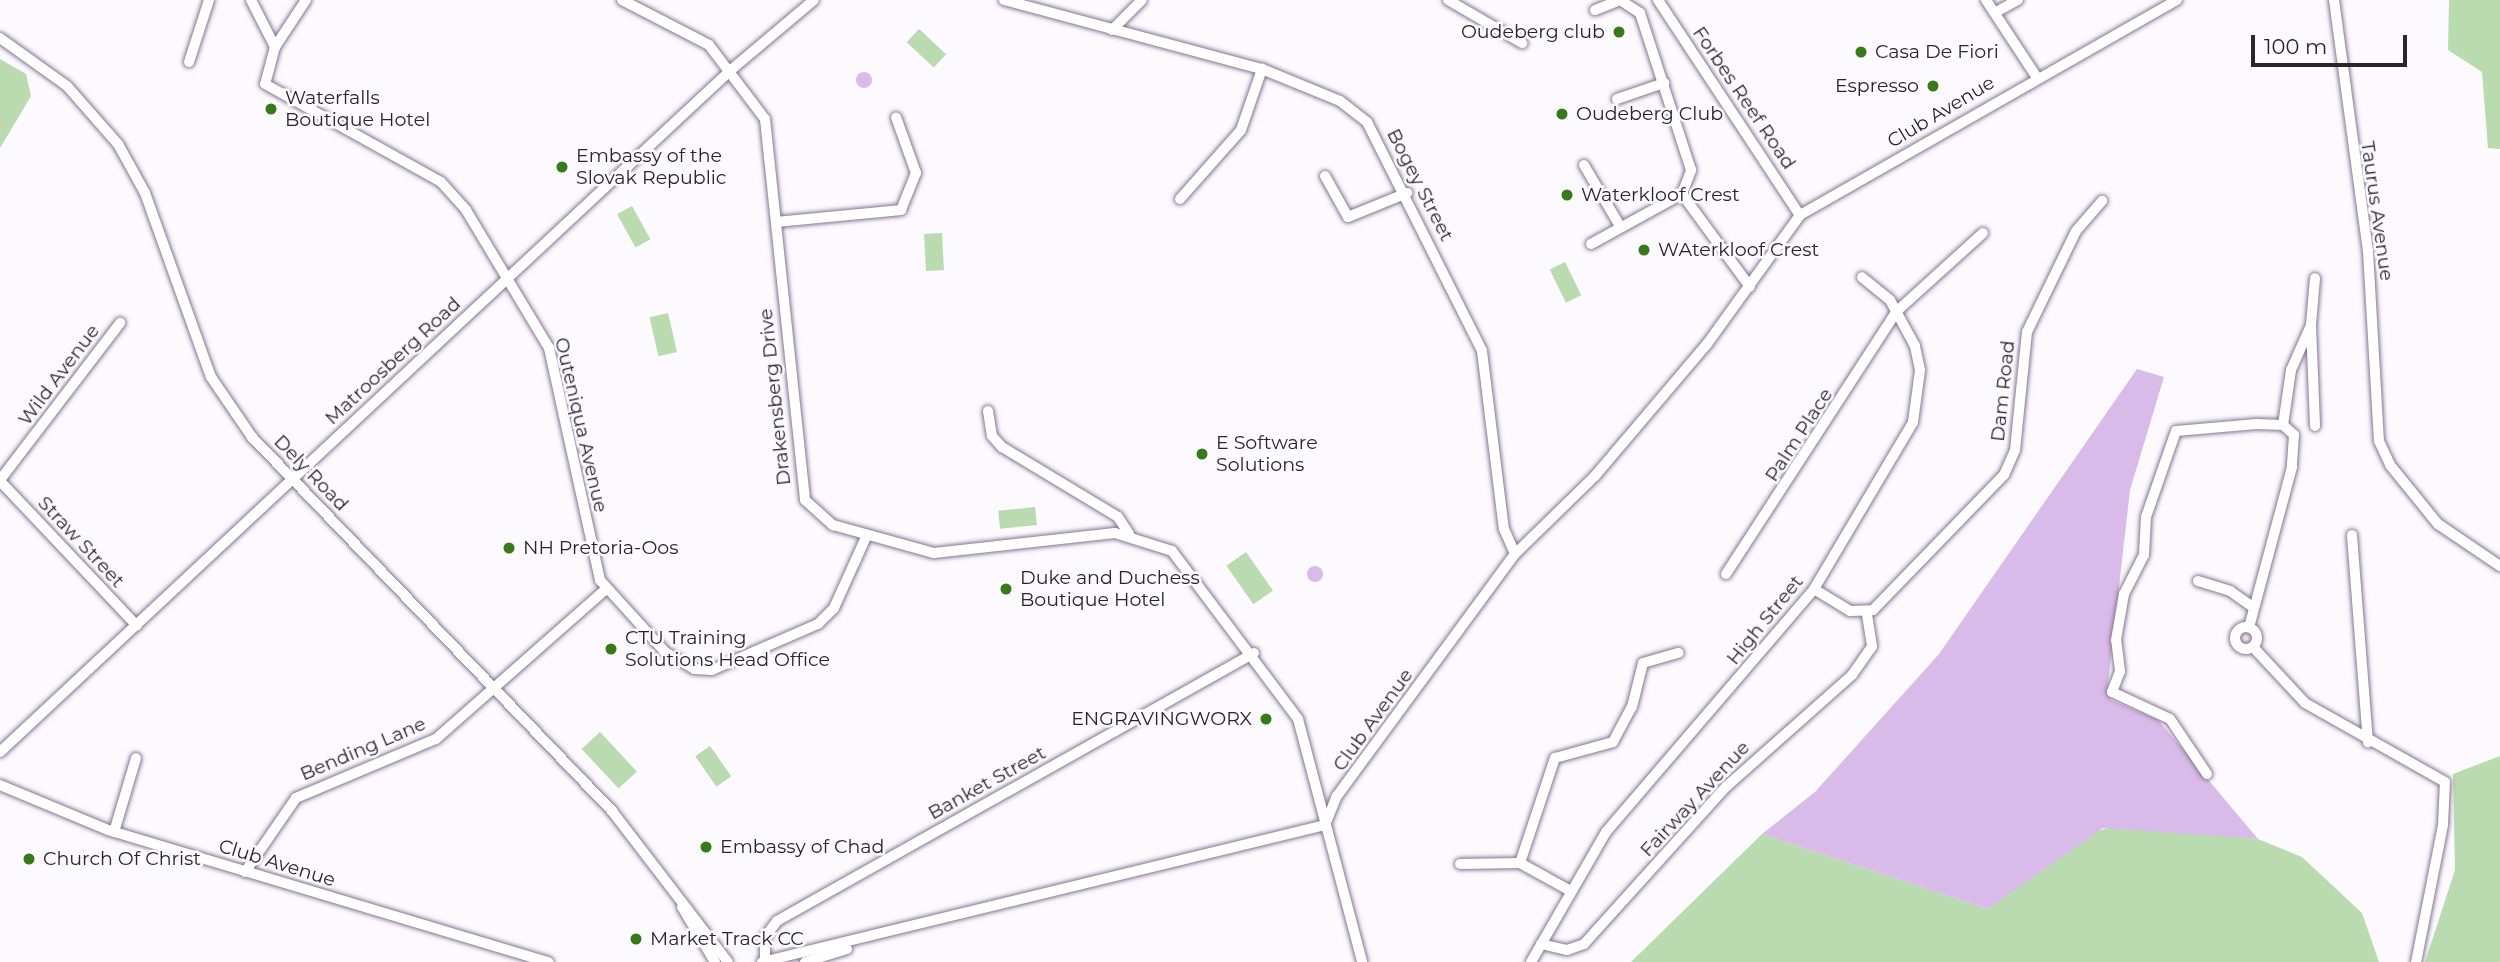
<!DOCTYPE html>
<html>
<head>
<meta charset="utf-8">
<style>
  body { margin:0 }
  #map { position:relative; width:2500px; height:962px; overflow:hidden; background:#fcf9ff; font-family:Montserrat,sans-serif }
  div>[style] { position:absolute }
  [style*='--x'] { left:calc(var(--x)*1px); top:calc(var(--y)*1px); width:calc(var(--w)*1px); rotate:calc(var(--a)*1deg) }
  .green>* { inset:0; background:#badaaf; transform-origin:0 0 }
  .water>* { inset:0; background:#d8bbe8 }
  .round { border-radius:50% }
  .roads { filter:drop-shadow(0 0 2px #867590) drop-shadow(0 0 2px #867590) }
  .minor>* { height:10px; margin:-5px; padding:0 5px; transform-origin:5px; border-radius:5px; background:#fff }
  .minor>.ring { margin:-5px; padding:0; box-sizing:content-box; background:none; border:10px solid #fff; border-radius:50% }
  .dots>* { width:19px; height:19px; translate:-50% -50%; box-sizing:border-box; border:4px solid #fcf9ff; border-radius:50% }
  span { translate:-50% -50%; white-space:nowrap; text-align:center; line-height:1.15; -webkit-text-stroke:5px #fcf9ff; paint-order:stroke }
  .poi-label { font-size:19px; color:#2b242f }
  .right { translate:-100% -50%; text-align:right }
  .left { translate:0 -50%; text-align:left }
  .street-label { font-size:19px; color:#2b242f }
  .scale { position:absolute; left:2251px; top:35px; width:156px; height:32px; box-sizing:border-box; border:4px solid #2b242f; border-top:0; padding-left:9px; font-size:21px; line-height:24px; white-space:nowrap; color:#2b242f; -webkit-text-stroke:5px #fcf9ff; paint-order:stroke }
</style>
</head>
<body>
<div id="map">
  <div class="green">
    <div style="clip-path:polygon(2449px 0,2500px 0,2500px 149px,2488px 148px,2482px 72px,2448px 50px)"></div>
    <div style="left:919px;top:29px;width:37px;height:18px;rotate:43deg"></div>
    <div style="clip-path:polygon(0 59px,26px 74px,31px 96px,0 148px)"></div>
    <div style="left:632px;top:206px;width:38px;height:17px;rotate:61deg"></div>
    <div style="left:942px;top:233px;width:37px;height:18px;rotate:87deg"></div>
    <div style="left:1565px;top:262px;width:37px;height:17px;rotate:64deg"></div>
    <div style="left:668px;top:313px;width:40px;height:19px;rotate:77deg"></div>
    <div style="left:1035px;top:507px;width:18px;height:37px;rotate:84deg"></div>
    <div style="left:1246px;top:552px;width:47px;height:24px;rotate:55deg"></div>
    <div style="left:600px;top:732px;width:54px;height:25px;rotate:47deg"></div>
    <div style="left:710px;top:746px;width:37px;height:18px;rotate:55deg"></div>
    <div style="clip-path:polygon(2500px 756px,2500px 962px,2425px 962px,2455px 870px,2453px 774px)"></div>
    <div style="clip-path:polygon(2114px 826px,2258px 839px,2302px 857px,2362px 913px,2379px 962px,1631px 962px,1762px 834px,1988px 909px,2094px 832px)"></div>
  </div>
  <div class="water">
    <div class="round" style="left:856px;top:72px;width:16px;height:16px"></div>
    <div style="clip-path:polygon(2137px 369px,2164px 377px,2130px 490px,2107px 692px,2111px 700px,2158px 720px,2258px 839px,2103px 828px,1988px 909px,1762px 834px,1815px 792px,1939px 654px)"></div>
    <div class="round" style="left:1307px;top:566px;width:16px;height:16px"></div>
  </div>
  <div class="roads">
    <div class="minor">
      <div style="--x:251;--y:0;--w:53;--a:62.9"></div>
      <div style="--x:306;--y:0;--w:56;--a:123.4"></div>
      <div style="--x:275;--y:47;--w:38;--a:105"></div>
      <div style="--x:265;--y:84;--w:201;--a:29.1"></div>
      <div style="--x:441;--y:182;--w:38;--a:48"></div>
      <div style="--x:466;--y:210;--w:161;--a:59"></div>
      <div style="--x:549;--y:348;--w:238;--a:77.6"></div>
      <div style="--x:600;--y:580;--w:97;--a:47.9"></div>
      <div style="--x:665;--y:652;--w:34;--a:30"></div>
      <div style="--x:694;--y:669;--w:18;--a:3"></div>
      <div style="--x:712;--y:670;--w:116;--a:-23.5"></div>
      <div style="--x:818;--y:624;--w:23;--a:-45"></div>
      <div style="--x:834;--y:608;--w:80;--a:-65.7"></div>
      <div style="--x:622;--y:0;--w:98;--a:27.3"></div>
      <div style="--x:709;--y:45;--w:93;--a:52.9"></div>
      <div style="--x:765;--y:119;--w:383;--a:84"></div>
      <div style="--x:805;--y:500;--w:38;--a:42"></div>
      <div style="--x:833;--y:525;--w:105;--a:15.5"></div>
      <div style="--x:934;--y:553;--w:182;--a:-6.3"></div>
      <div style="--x:1115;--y:533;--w:60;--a:17.5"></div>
      <div style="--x:1172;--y:551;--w:210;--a:53.1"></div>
      <div style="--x:1298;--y:719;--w:251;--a:75.2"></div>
      <div style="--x:1004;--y:0;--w:267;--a:15"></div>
      <div style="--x:1262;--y:69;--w:84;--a:22.3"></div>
      <div style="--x:1340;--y:101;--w:34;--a:38"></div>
      <div style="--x:1367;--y:122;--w:256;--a:63.3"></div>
      <div style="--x:1482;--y:351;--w:179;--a:83"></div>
      <div style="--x:1504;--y:529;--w:27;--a:66"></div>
      <div style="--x:1448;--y:0;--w:86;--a:30.2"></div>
      <div style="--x:1658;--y:0;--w:258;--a:56.6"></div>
      <div style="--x:1986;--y:0;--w:91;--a:56.7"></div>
      <div style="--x:2334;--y:0;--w:253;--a:82.3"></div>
      <div style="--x:2368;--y:251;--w:190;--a:86.7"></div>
      <div style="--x:2379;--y:441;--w:26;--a:65"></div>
      <div style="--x:2390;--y:465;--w:76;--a:50.9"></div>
      <div style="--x:2438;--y:524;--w:75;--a:34.1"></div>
      <div style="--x:1996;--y:12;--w:25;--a:-29"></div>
      <div style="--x:1112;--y:30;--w:42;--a:-45"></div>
      <div style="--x:0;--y:38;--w:82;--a:35.6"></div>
      <div style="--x:67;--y:86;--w:77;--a:48.7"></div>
      <div style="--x:118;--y:144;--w:56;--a:61.1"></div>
      <div style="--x:145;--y:193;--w:195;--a:70.3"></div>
      <div style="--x:211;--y:377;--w:73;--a:55.7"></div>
      <div style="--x:252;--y:437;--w:519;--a:46.09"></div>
      <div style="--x:612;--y:811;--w:190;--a:52.5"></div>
      <div style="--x:189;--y:62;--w:65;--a:-72.1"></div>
      <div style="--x:1617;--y:99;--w:50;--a:-18.8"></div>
      <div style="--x:1584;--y:165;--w:71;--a:59.5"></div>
      <div style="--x:1325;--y:176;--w:47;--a:60.7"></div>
      <div style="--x:1348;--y:217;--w:64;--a:-22.1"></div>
      <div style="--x:1682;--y:194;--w:115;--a:53.8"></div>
      <div style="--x:1180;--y:199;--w:92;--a:-48.5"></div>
      <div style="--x:1241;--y:130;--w:65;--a:-71"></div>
      <div style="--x:776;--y:222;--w:126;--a:-5.5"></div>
      <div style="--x:901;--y:210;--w:40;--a:-68"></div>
      <div style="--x:916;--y:173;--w:59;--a:-109.7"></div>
      <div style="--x:1591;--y:244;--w:104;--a:-28.8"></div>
      <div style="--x:1682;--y:194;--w:26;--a:-69"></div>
      <div style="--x:1691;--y:170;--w:165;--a:-108"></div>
      <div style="--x:1640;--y:13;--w:24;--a:-147"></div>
      <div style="--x:1620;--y:0;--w:27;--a:158"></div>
      <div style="--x:2311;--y:325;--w:101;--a:87.7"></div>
      <div style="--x:988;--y:411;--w:25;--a:81"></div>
      <div style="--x:992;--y:436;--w:15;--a:48"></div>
      <div style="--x:1002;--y:447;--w:135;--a:31.1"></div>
      <div style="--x:1118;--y:517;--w:20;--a:57"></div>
      <div style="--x:2283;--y:425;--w:56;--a:-81.7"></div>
      <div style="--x:2291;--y:370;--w:49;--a:-66"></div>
      <div style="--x:2311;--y:325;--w:47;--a:-85.1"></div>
      <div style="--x:0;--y:480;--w:198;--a:-52.6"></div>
      <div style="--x:0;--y:481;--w:199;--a:46.6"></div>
      <div style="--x:2352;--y:535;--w:208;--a:85.6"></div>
      <div style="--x:1726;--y:574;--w:314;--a:-57"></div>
      <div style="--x:1897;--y:311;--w:116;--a:-42.2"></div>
      <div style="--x:2198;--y:581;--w:34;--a:17"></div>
      <div style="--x:2230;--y:591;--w:29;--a:35"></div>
      <div style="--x:1814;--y:589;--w:42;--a:31.4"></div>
      <div style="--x:1850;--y:611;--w:23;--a:-2"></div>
      <div style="--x:1873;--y:610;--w:188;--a:-45.9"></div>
      <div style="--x:2004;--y:475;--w:27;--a:-66"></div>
      <div style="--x:2015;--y:450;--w:119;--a:-84.2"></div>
      <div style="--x:2027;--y:332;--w:112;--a:-64.1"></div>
      <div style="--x:2076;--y:231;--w:40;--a:-49"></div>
      <div class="ring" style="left:2235px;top:627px;width:12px;height:12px"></div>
      <div style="--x:2253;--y:647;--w:76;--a:47.1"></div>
      <div style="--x:2305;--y:703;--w:161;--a:29.4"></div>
      <div style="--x:2445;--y:782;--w:43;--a:92.7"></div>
      <div style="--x:2443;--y:825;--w:140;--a:101.1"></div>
      <div style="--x:0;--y:752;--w:1001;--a:-43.02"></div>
      <div style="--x:732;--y:69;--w:107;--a:-40.1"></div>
      <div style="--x:2207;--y:774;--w:66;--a:-123.9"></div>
      <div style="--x:2170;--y:719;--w:64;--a:-155"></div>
      <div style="--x:2112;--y:692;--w:22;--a:-69"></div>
      <div style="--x:2120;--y:671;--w:31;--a:-97"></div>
      <div style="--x:2116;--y:640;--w:47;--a:-80.1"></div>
      <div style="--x:2124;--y:594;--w:44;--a:-62.9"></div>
      <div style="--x:2144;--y:555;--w:38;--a:-87"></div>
      <div style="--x:2146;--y:517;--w:91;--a:-70.8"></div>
      <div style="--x:2176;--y:431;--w:81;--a:-4.9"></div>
      <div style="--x:2257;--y:424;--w:26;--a:2"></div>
      <div style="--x:2283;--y:425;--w:15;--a:42"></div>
      <div style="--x:2294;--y:435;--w:32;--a:94"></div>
      <div style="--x:2292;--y:467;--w:166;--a:105"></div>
      <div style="--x:0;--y:785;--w:117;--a:22.6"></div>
      <div style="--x:108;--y:830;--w:460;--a:16.7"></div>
      <div style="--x:1325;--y:825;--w:31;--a:-68"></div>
      <div style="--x:1337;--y:796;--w:300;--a:-53.7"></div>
      <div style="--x:1515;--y:554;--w:112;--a:-44.3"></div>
      <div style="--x:1595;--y:476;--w:173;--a:-49.7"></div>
      <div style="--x:1707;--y:344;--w:159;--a:-54.2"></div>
      <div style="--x:1800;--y:215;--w:434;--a:-29.7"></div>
      <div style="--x:114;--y:832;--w:77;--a:-73.4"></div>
      <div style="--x:1520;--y:863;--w:56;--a:28.9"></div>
      <div style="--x:1460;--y:864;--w:60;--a:-1"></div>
      <div style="--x:1520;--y:863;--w:111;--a:-71.6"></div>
      <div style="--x:1555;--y:758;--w:60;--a:-15.4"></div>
      <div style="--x:1613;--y:742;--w:40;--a:-62"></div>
      <div style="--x:1632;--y:707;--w:45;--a:-76"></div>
      <div style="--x:1643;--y:663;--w:37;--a:-16"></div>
      <div style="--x:245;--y:872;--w:90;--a:-55.4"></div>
      <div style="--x:296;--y:798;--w:152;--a:-22.9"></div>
      <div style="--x:436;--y:739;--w:227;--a:-41.4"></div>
      <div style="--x:682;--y:907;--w:64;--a:59"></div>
      <div style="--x:1541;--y:944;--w:27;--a:13"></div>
      <div style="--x:1567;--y:950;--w:18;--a:-19"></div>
      <div style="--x:1584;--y:944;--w:213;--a:-47.9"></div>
      <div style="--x:1727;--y:786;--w:167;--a:-41.6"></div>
      <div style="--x:1852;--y:675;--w:35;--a:-55"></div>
      <div style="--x:1872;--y:646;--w:33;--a:-99"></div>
      <div style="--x:762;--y:962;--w:579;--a:-13.68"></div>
      <div style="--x:765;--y:962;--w:25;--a:-90"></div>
      <div style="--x:765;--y:937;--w:20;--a:-53"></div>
      <div style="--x:777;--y:921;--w:547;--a:-29.33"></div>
      <div style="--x:805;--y:962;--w:44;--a:-17.2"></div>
      <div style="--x:1531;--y:962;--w:150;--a:-60"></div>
      <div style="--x:1606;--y:832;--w:320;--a:-49.4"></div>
      <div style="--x:1814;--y:589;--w:194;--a:-59.3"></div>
      <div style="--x:1913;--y:422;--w:52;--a:-82.3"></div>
      <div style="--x:1920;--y:370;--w:25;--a:-102"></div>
      <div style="--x:1915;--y:346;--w:52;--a:-118.5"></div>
      <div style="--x:1890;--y:300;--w:36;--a:-141"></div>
    </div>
  </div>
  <div class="dots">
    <div style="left:1619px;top:32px;background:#387a1a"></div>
    <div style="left:1861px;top:52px;background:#387a1a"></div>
    <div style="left:1933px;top:86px;background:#387a1a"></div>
    <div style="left:271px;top:109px;background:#387a1a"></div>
    <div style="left:1562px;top:114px;background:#387a1a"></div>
    <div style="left:562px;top:167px;background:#387a1a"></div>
    <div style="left:1567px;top:195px;background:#387a1a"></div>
    <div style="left:1644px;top:250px;background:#387a1a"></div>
    <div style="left:1202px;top:454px;background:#387a1a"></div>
    <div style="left:509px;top:548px;background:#387a1a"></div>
    <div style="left:1006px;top:589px;background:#387a1a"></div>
    <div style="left:611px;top:649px;background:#387a1a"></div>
    <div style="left:1266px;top:719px;background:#387a1a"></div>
    <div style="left:706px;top:847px;background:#387a1a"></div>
    <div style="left:29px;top:859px;background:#387a1a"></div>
    <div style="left:636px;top:939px;background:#387a1a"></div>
  </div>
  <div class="poi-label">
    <span class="right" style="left:1605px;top:32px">Oudeberg club</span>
    <span class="left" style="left:1875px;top:52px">Casa De Fiori</span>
    <span class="right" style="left:1919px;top:86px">Espresso</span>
    <span class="left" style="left:285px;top:109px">Waterfalls<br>Boutique Hotel</span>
    <span class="left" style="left:1576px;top:114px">Oudeberg Club</span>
    <span class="left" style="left:576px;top:167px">Embassy of the<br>Slovak Republic</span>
    <span class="left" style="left:1581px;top:195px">Waterkloof Crest</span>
    <span class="left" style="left:1658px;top:250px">WAterkloof Crest</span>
    <span class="left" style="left:1216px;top:454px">E Software<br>Solutions</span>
    <span class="left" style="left:523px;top:548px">NH Pretoria-Oos</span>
    <span class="left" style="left:1020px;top:589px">Duke and Duchess<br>Boutique Hotel</span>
    <span class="left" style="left:625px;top:649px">CTU Training<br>Solutions Head Office</span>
    <span class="right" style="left:1252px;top:719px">ENGRAVINGWORX</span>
    <span class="left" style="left:720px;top:847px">Embassy of Chad</span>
    <span class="left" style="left:43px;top:859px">Church Of Christ</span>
    <span class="left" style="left:650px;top:939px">Market Track CC</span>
  </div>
  <div class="street-label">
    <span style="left:1744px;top:98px;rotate:56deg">Forbes Reef Road</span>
    <span style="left:1941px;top:112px;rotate:-31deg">Club Avenue</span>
    <span style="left:1420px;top:185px;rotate:63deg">Bogey Street</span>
    <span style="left:2377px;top:211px;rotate:82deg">Taurus Avenue</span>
    <span style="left:393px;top:361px;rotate:-43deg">Matroosberg Road</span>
    <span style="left:59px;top:375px;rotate:-53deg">Wild Avenue</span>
    <span style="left:2003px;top:391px;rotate:-84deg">Dam Road</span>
    <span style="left:775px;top:397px;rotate:-96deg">Drakensberg Drive</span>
    <span style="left:581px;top:425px;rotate:77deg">Outeniqua Avenue</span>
    <span style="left:1799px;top:435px;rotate:-57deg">Palm Place</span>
    <span style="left:311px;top:473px;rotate:46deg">Dely Road</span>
    <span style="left:81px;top:542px;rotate:47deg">Straw Street</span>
    <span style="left:1765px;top:620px;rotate:-51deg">High Street</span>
    <span style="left:1373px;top:720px;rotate:-54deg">Club Avenue</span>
    <span style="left:363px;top:749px;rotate:-23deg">Bending Lane</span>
    <span style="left:987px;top:783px;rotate:-29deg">Banket Street</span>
    <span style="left:1695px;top:799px;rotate:-47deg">Fairway Avenue</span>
    <span style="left:277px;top:863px;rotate:17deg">Club Avenue</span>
  </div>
  <div class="scale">100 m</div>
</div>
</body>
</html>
